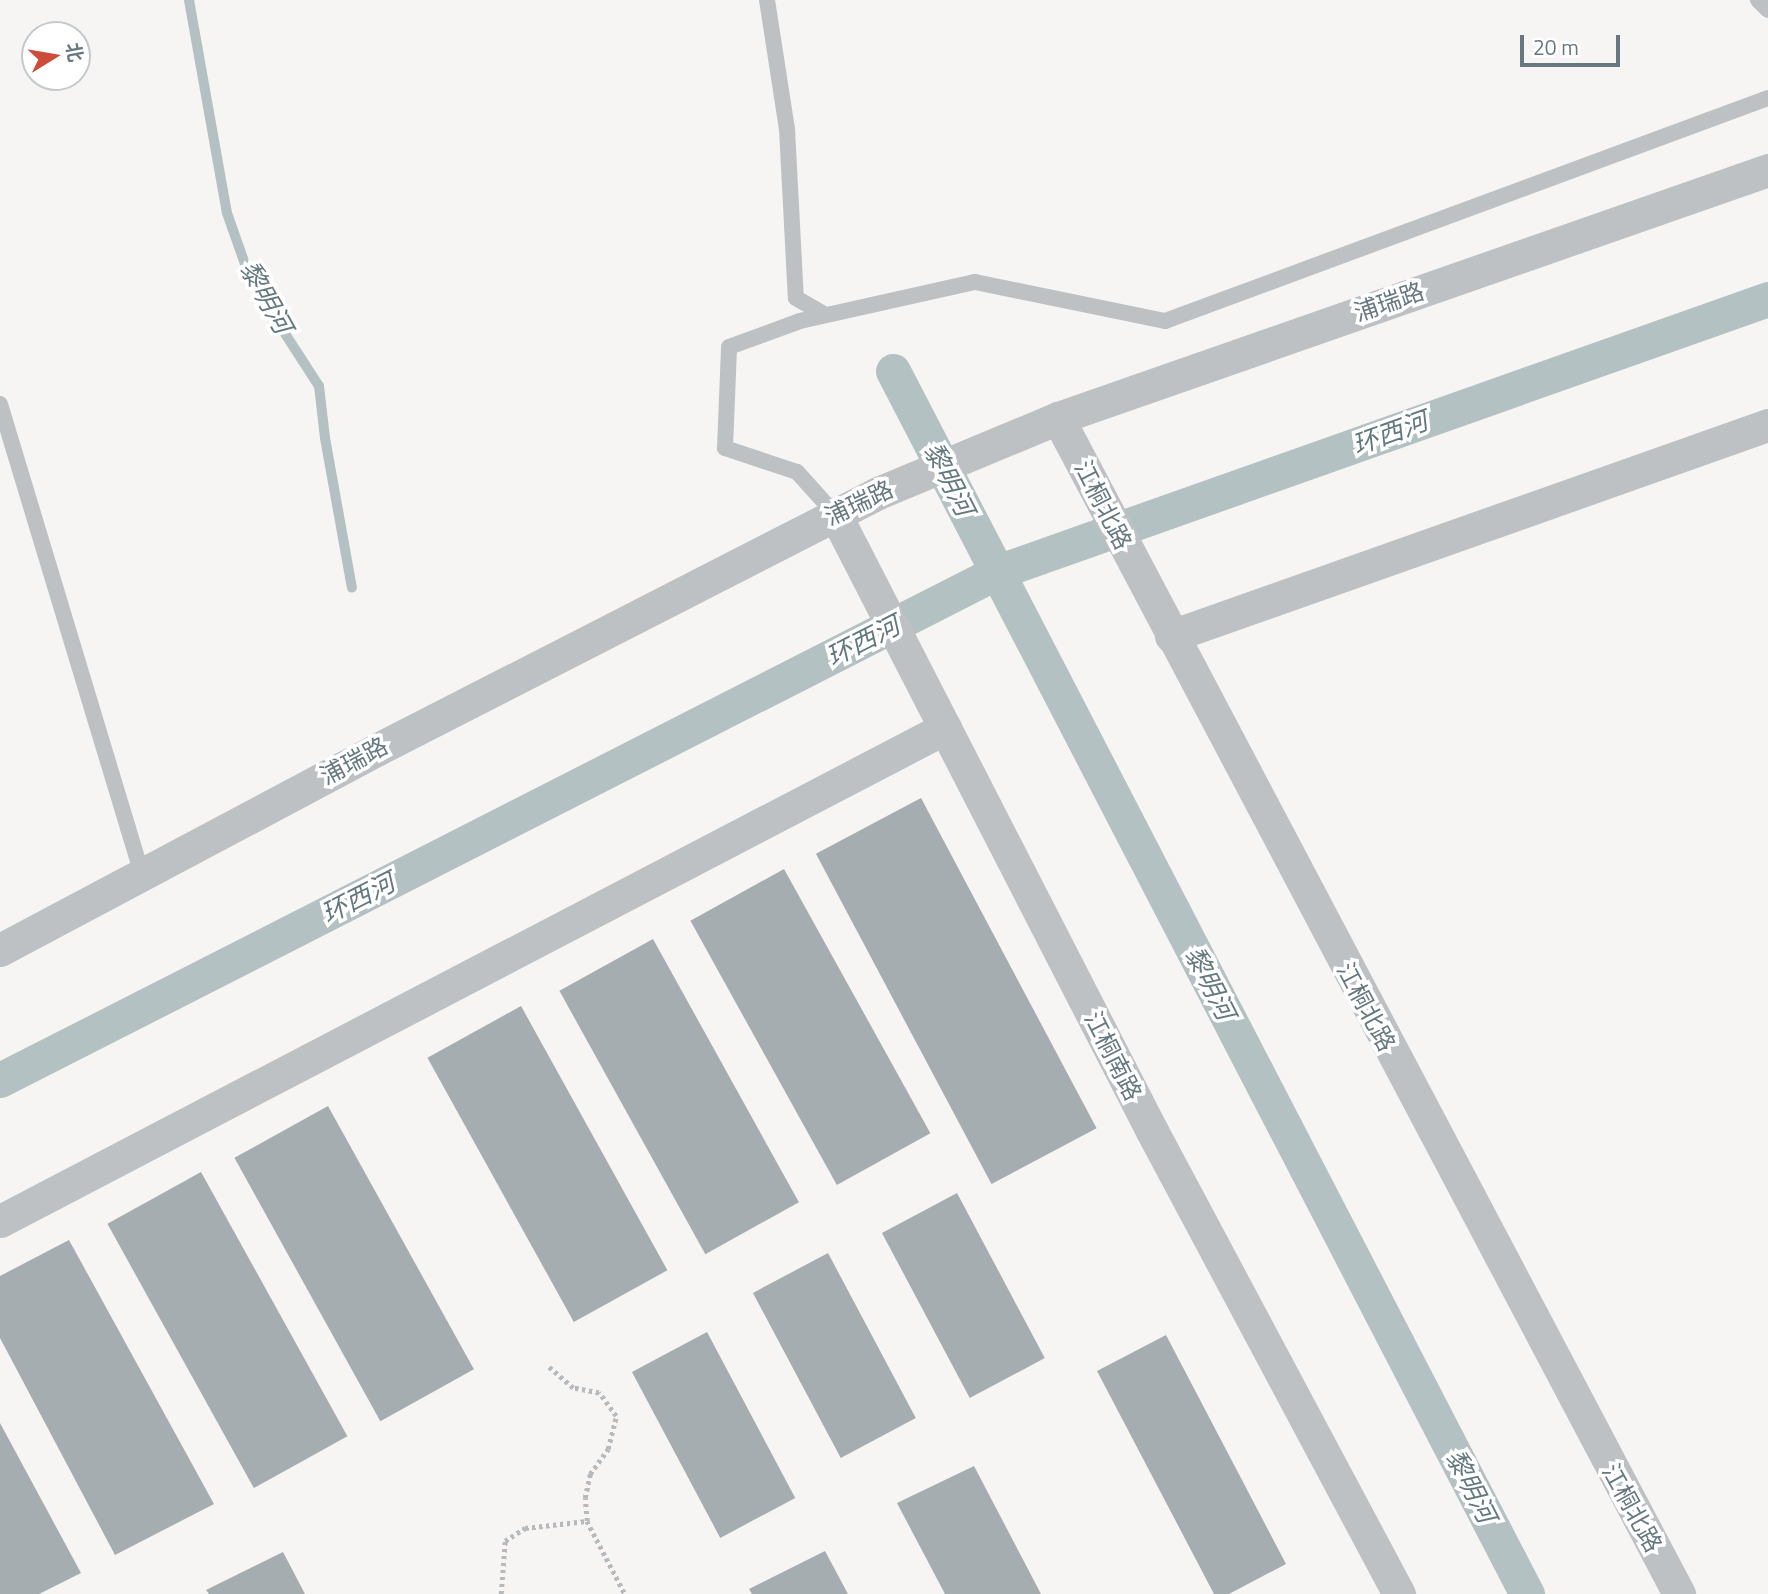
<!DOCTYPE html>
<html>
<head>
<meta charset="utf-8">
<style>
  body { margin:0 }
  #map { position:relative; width:1768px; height:1594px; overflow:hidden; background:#f6f5f3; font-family:"Titillium Web","Noto Sans SC",sans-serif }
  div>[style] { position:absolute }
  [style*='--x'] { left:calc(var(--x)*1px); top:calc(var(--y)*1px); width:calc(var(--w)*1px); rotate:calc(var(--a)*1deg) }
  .stream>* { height:10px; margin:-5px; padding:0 5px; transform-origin:5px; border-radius:5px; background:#b4c1c3 }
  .canal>* { height:35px; margin:-17.5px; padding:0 17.5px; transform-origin:17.5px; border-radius:17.5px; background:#b4c1c3 }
  .building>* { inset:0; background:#a5adb1; transform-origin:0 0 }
  .path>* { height:4.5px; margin-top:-2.25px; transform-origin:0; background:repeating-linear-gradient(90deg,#b7babc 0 3.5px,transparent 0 7px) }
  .lane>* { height:16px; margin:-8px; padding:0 8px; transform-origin:8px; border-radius:8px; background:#bdc1c4 }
  .street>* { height:33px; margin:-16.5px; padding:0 16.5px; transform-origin:16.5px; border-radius:16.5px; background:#bdc1c4 }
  span { translate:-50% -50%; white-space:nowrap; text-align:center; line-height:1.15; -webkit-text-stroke:7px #fff; paint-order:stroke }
  .street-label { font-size:24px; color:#687880 }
  .water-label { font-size:26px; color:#64797d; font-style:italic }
  .north { position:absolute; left:21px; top:21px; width:70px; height:70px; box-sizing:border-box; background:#fff; border:2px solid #c3c9cc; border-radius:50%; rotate:79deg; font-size:19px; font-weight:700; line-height:28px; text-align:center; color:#687880 }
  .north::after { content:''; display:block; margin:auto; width:24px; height:32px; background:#ce4c3a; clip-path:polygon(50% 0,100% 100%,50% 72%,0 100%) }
  .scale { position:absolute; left:1520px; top:35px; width:100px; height:32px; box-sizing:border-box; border:4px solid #687880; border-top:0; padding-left:9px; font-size:21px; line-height:24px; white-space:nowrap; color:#687880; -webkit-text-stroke:5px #fff; paint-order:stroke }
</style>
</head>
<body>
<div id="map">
  <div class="stream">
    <div style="--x:189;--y:0;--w:216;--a:79.9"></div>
    <div style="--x:227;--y:213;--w:72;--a:70.6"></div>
    <div style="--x:251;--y:281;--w:125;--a:57.1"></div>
    <div style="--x:319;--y:386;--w:52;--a:83.4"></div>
    <div style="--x:325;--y:438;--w:152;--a:79.8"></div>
  </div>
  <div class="canal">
    <div style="--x:893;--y:371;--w:1378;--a:62.6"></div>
    <div style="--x:0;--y:1080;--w:1119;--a:-27"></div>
    <div style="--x:997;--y:572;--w:818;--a:-19.5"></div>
  </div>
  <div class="building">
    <div style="left:921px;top:798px;width:374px;height:119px;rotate:62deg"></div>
    <div style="left:784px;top:869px;width:302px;height:107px;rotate:61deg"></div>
    <div style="left:653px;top:939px;width:301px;height:107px;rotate:61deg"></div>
    <div style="left:521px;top:1006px;width:302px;height:107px;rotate:61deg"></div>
    <div style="left:328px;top:1106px;width:301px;height:107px;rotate:61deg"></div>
    <div style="left:201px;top:1172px;width:302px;height:107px;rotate:61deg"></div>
    <div style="left:957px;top:1193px;width:187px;height:85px;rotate:62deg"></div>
    <div style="clip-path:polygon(69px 1240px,214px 1504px,115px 1555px,0 1338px,0 1276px)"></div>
    <div style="left:828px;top:1253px;width:187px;height:85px;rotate:62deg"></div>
    <div style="left:707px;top:1332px;width:188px;height:85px;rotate:62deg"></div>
    <div style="clip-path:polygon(1166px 1335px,1286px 1564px,1229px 1594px,1214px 1594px,1097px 1371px)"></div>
    <div style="clip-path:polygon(0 1423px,81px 1573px,39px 1594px,0 1594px)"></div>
    <div style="clip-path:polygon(974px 1466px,1041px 1594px,945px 1594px,897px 1503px)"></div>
    <div style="clip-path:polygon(825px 1551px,848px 1594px,752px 1594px,749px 1589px)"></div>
    <div style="clip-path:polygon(283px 1552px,305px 1594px,209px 1594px,206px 1590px)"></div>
  </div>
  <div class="path">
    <div style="--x:587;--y:1521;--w:82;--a:62.5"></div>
    <div style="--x:501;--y:1594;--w:53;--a:-85.7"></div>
    <div style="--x:505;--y:1541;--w:24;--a:-33"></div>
    <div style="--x:525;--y:1528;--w:62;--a:-6.4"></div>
    <div style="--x:587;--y:1521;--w:23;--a:-95"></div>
    <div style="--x:585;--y:1498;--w:25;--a:-78"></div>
    <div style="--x:590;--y:1474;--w:31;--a:-54"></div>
    <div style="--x:608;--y:1449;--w:34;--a:-76"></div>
    <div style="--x:616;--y:1416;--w:29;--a:-126"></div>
    <div style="--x:599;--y:1393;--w:26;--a:-169"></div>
    <div style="--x:573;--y:1388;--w:32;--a:-139"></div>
  </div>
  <div class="lane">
    <div style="--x:767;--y:0;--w:131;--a:81.2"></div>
    <div style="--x:787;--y:129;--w:169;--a:87"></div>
    <div style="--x:796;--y:298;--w:34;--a:30"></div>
    <div style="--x:1758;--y:0;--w:14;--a:45"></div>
    <div style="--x:0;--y:404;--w:491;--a:73.2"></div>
    <div style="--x:835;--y:514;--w:57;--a:-132.1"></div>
    <div style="--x:797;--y:472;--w:76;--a:-161.6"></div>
    <div style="--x:725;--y:448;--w:101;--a:-87.7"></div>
    <div style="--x:729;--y:347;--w:76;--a:-20.1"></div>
    <div style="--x:800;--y:321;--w:179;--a:-12.6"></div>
    <div style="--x:975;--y:282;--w:194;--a:11.6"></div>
    <div style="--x:1165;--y:321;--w:643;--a:-20.3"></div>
  </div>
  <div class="street">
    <div style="--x:1058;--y:418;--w:1330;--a:62.16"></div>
    <div style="--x:835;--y:514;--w:694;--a:62.81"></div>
    <div style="--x:1152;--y:1131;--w:525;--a:61.92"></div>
    <div style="--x:1171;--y:636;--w:633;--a:-19.47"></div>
    <div style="--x:0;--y:950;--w:426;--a:-28"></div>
    <div style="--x:376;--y:750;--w:564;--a:-27.11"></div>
    <div style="--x:878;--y:493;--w:195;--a:-22.6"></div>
    <div style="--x:1058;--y:418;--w:752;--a:-19.25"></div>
    <div style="--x:0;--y:1221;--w:1066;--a:-27.55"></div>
  </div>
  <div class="street-label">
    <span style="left:1389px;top:302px;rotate:-19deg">浦瑞路</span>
    <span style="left:859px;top:503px;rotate:-25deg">浦瑞路</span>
    <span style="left:1103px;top:505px;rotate:63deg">江桐北路</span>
    <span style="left:354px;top:761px;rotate:-28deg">浦瑞路</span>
    <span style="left:1366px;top:1007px;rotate:62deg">江桐北路</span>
    <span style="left:1113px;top:1056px;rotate:63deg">江桐南路</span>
    <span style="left:1632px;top:1508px;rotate:61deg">江桐北路</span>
  </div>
  <div class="water-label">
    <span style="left:266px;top:297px;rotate:61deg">黎明河</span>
    <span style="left:1390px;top:433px;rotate:-20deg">环西河</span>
    <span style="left:949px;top:479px;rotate:63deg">黎明河</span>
    <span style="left:863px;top:641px;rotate:-27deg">环西河</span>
    <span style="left:358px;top:898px;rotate:-27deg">环西河</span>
    <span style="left:1210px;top:983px;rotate:63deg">黎明河</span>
    <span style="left:1471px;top:1486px;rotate:63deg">黎明河</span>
  </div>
  <div class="north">北</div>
  <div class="scale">20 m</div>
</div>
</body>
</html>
